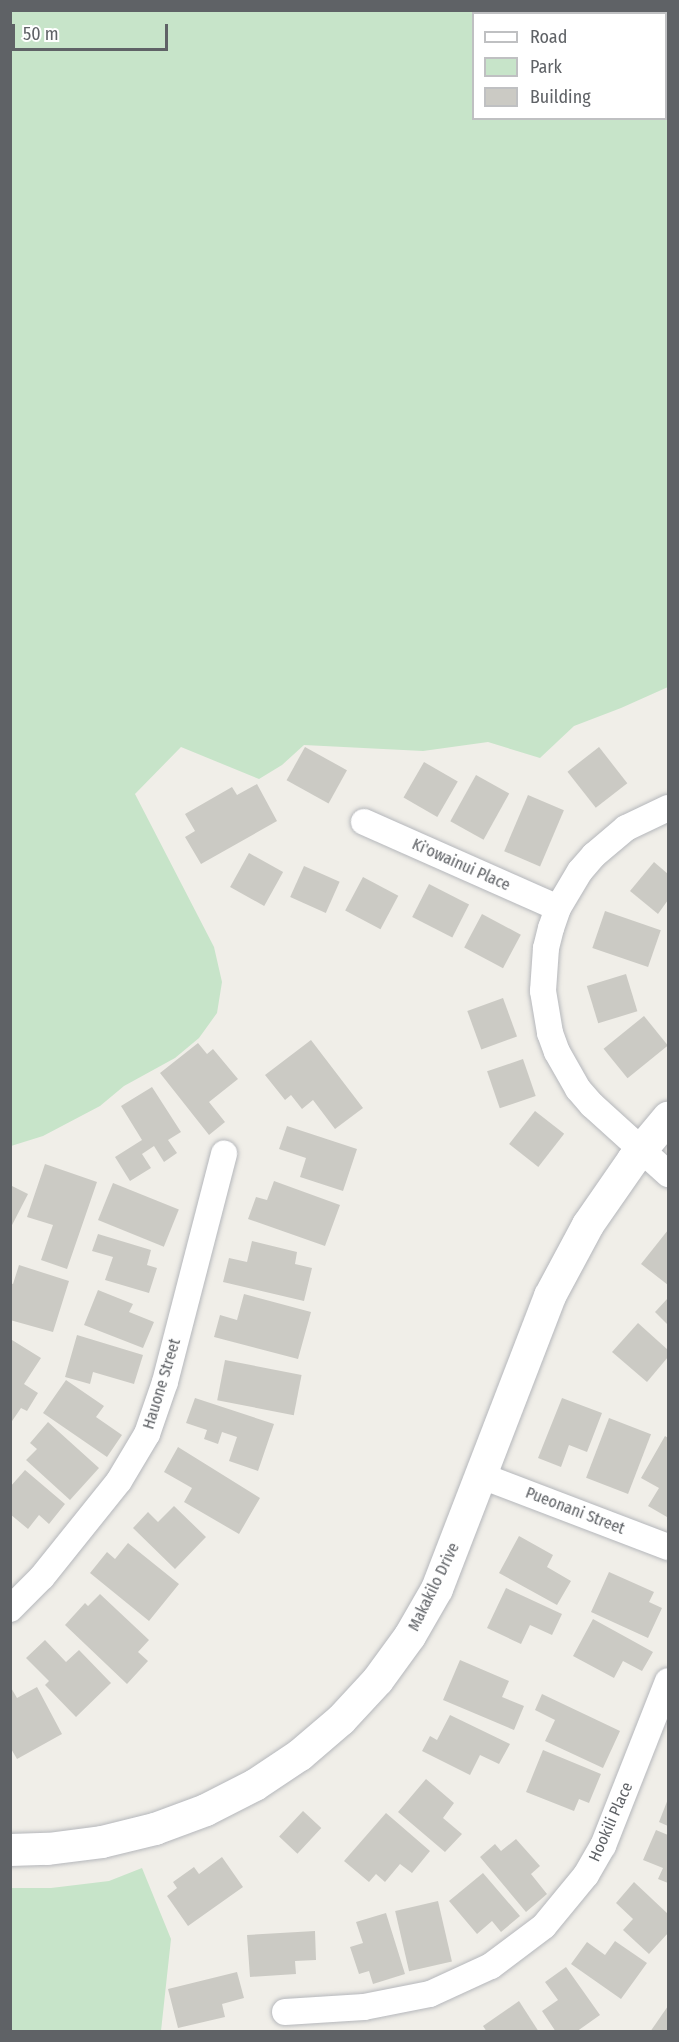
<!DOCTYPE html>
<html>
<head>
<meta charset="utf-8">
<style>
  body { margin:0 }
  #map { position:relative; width:679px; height:2042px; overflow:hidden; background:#f0eee8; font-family:"Fira Sans Condensed",sans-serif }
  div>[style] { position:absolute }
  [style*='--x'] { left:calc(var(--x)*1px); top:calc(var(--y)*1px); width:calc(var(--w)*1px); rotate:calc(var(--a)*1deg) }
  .green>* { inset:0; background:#c7e4c9 }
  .building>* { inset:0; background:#cbcac4; transform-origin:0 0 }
  .roads { filter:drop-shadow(0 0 2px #b5b7bb) drop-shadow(0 0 2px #b5b7bb) }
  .minor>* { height:26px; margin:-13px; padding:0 13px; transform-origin:13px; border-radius:13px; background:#fff }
  .tertiary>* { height:32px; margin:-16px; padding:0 16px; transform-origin:16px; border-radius:16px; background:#fff }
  span { translate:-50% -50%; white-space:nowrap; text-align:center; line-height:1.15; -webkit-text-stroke:5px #fff; paint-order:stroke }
  .street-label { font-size:16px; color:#5f6266 }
  .frame { position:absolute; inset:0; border:12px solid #5f6266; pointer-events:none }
  .legend { position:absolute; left:472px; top:12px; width:195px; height:108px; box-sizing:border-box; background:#fff; border:2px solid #bfc0c2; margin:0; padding:8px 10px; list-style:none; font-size:18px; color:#5f6266 }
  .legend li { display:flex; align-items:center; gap:12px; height:30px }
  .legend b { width:30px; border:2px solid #bfc0c2 }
  .scale { position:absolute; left:12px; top:24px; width:156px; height:27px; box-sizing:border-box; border:3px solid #5f6266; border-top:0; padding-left:8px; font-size:18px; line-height:21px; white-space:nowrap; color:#5f6266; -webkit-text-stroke:4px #fff; paint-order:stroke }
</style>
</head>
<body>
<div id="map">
  <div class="green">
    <div style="clip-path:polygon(evenodd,10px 11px,668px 11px,668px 687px,621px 708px,574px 726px,540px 758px,488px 742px,423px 751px,304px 745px,282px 765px,259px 779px,181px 747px,135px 794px,214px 947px,222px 982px,217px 1013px,199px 1038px,175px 1058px,124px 1086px,100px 1106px,43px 1136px,11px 1146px,10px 11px,474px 14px,666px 14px,666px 118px,474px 118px,474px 14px)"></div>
    <div style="clip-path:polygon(142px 1868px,171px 1939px,161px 2031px,11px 2031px,11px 1888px,51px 1888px,109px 1881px)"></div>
  </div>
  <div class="building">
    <div style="left:305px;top:747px;width:48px;height:38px;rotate:29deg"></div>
    <div style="left:599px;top:747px;width:46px;height:40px;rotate:52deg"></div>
    <div style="left:424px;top:762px;width:39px;height:41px;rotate:30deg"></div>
    <div style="left:476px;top:775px;width:38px;height:53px;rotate:29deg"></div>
    <div style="clip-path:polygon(257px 784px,277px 821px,201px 864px,185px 837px,195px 831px,185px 814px,232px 787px,237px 795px)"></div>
    <div style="left:528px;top:795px;width:39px;height:61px;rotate:23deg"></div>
    <div style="left:249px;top:853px;width:39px;height:39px;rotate:29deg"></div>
    <div style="clip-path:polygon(654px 862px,668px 874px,668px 900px,658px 914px,630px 891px)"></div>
    <div style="left:304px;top:866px;width:39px;height:34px;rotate:24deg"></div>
    <div style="left:363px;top:877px;width:40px;height:38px;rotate:28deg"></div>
    <div style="left:429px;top:884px;width:45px;height:37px;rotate:27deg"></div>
    <div style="left:605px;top:911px;width:59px;height:39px;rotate:19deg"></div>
    <div style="left:482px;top:914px;width:44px;height:38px;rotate:28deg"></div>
    <div style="left:626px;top:974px;width:39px;height:41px;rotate:73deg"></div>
    <div style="left:503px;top:998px;width:41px;height:38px;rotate:70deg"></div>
    <div style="left:644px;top:1016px;width:38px;height:52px;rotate:51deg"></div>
    <div style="clip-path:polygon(311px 1040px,363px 1108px,335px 1129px,313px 1100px,302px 1109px,291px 1095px,285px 1100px,265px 1075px)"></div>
    <div style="clip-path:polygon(198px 1043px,207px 1054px,213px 1049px,238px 1079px,209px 1102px,225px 1122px,209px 1135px,160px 1073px)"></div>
    <div style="left:523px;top:1059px;width:39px;height:38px;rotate:71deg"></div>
    <div style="clip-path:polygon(152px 1087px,181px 1132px,168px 1140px,177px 1153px,164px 1162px,154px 1146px,142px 1154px,151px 1168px,130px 1181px,115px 1157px,142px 1140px,121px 1106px)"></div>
    <div style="left:535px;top:1111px;width:37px;height:42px;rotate:38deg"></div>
    <div style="clip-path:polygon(287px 1126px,357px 1149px,343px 1191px,300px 1177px,306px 1158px,279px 1149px)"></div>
    <div style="clip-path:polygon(45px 1164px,97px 1182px,67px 1269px,41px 1260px,53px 1225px,27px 1217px)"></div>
    <div style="clip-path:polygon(274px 1181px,340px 1205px,325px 1246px,248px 1219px,256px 1197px,267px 1200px)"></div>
    <div style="left:113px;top:1183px;width:71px;height:40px;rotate:22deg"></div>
    <div style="clip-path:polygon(10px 1185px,28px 1194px,10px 1229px)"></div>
    <div style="clip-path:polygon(668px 1230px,668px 1285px,641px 1264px)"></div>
    <div style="clip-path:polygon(98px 1234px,151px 1250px,147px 1265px,157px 1268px,149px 1293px,105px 1280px,113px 1257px,92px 1251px)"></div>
    <div style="clip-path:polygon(252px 1241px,297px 1252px,295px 1264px,312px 1268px,304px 1301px,223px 1282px,229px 1258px,247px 1262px)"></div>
    <div style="clip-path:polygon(19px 1265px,69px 1281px,53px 1332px,10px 1320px,10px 1283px,13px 1284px)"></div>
    <div style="clip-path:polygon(98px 1290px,133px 1304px,129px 1312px,154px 1322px,143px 1348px,84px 1325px)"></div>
    <div style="clip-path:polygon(244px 1294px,311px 1312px,298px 1359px,214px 1337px,220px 1315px,237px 1320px)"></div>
    <div style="clip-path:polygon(668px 1298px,668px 1325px,655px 1312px)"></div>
    <div style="clip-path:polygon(638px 1323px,668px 1350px,668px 1357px,647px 1382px,612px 1352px)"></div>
    <div style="clip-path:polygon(77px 1335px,143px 1355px,134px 1384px,93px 1372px,90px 1384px,65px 1377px)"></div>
    <div style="clip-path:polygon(12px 1340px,41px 1358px,24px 1384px,38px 1393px,27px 1411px,21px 1408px,10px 1424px)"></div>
    <div style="left:225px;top:1360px;width:78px;height:41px;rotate:11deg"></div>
    <div style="clip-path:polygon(66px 1380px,104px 1406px,96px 1417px,122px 1435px,107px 1457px,43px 1413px)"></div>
    <div style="clip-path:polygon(195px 1398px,274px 1424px,258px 1471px,229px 1461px,237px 1437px,222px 1432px,218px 1444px,204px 1439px,207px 1430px,186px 1423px)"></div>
    <div style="clip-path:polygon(562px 1398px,602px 1413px,587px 1452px,569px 1445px,561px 1467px,538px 1458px)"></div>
    <div style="left:609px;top:1418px;width:45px;height:64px;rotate:21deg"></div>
    <div style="clip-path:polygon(48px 1422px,99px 1468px,70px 1500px,26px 1460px,37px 1449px,30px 1443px)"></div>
    <div style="clip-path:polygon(665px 1436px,668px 1438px,667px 1517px,648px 1506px,659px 1488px,641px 1478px)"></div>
    <div style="clip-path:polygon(178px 1447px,260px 1498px,239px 1534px,184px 1502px,192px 1488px,164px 1472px)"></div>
    <div style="clip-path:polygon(25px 1470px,65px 1504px,49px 1524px,39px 1515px,28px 1529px,10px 1514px,10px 1487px)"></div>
    <div style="clip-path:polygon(174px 1506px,206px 1537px,175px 1569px,133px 1528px,148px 1512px,158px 1522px)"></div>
    <div style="clip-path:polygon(519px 1536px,553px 1555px,547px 1567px,571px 1581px,557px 1605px,499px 1573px)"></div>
    <div style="clip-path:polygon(128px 1543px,179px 1584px,149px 1621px,90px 1573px,107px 1552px,115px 1559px)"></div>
    <div style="clip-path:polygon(609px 1572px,654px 1592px,649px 1602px,662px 1608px,648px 1638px,591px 1612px)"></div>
    <div style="clip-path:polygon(506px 1588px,562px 1614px,552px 1635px,530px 1625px,521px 1644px,487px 1628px)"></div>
    <div style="clip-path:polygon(100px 1594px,149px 1640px,138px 1652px,148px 1661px,127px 1684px,65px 1625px,85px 1603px,88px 1606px)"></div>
    <div style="clip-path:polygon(593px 1619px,653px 1652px,642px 1671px,623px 1661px,614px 1678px,573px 1656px)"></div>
    <div style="clip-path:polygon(45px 1640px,66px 1662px,79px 1650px,111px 1683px,76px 1717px,45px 1685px,49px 1681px,26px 1658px)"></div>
    <div style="clip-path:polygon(460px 1660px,509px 1681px,502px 1697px,524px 1706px,514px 1730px,443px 1700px)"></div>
    <div style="clip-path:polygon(10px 1686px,17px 1698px,37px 1687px,62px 1734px,17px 1759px,10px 1747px)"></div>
    <div style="clip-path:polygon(542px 1694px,620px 1731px,603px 1768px,545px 1741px,555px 1720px,535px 1710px)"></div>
    <div style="clip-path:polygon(450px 1715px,510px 1744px,499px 1764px,480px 1755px,470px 1775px,422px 1751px,430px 1736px,437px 1740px)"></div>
    <div style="clip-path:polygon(543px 1750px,601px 1774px,589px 1803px,579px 1799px,574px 1811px,526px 1792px)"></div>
    <div style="clip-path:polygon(426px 1779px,454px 1803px,443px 1818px,462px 1834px,445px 1852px,398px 1812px)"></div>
    <div style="clip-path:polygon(668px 1799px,668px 1826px,659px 1822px)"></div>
    <div style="left:303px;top:1811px;width:25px;height:35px;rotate:43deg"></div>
    <div style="clip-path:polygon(386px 1813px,430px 1851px,412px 1873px,400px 1864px,385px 1882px,376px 1874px,369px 1882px,344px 1861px)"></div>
    <div style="clip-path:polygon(656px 1830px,668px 1835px,668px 1883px,658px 1879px,663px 1868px,643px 1860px)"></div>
    <div style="clip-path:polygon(516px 1839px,540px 1866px,531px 1874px,547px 1894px,526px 1912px,480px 1857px,495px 1844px,501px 1851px)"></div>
    <div style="clip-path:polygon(222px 1857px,243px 1887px,188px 1926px,167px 1896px,177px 1888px,173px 1882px,194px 1867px,199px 1874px)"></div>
    <div style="clip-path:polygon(483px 1873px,520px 1916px,501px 1932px,492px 1921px,477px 1934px,449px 1901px)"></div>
    <div style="clip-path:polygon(634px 1882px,668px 1914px,668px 1933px,649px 1954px,623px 1930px,633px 1919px,616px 1903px)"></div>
    <div style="left:438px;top:1901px;width:62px;height:44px;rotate:77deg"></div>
    <div style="clip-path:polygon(386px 1913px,405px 1974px,373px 1984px,369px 1971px,359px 1974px,350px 1947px,363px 1943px,356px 1922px)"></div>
    <div style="clip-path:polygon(315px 1931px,316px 1960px,295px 1961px,296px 1974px,250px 1977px,247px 1935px)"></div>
    <div style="clip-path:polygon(615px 1941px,647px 1963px,621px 1999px,571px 1964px,587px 1942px,605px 1955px)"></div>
    <div style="clip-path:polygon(566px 1967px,600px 2015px,576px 2032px,556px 2032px,542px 2011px,558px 2000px,545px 1982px)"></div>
    <div style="clip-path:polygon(237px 1972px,244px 1998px,222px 2004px,225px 2017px,178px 2028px,168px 1989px)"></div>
    <div style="clip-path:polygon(519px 2001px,539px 2032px,487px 2032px,483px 2026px)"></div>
    <div style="clip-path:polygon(668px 2006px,668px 2032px,650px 2032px)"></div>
  </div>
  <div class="roads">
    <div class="minor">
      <div style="--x:668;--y:808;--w:47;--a:154.5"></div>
      <div style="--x:626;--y:828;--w:42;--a:139.8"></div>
      <div style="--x:594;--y:855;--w:21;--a:131"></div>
      <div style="--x:580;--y:871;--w:43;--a:120.7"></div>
      <div style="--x:558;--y:908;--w:21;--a:109"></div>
      <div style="--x:551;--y:928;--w:21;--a:104"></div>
      <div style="--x:546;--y:948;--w:43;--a:94"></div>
      <div style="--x:543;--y:991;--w:43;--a:80.5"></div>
      <div style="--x:550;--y:1033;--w:20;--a:70"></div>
      <div style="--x:557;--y:1052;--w:43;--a:60.4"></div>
      <div style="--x:578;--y:1089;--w:21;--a:49"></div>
      <div style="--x:592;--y:1105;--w:103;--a:42.2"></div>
      <div style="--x:364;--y:822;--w:212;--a:23.9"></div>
      <div style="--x:482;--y:1476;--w:199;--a:20.9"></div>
      <div style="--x:10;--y:1609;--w:45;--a:-45"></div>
      <div style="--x:42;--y:1577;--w:123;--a:-51.3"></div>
      <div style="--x:119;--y:1481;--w:55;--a:-59.2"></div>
      <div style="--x:147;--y:1434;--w:55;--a:-70.9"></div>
      <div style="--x:165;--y:1382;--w:236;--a:-75.5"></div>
      <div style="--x:285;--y:2012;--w:79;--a:-3.6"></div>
      <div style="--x:364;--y:2007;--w:67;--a:-11.1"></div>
      <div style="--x:430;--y:1994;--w:67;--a:-24.7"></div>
      <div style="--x:491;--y:1966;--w:66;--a:-37"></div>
      <div style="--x:544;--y:1926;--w:66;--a:-50.5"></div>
      <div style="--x:586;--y:1875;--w:34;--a:-60"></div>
      <div style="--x:603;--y:1846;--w:177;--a:-68.5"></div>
    </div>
    <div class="tertiary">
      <div style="--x:10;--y:1850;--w:38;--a:-2"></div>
      <div style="--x:48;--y:1849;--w:54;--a:-7.4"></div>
      <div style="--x:102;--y:1842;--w:55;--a:-13.8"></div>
      <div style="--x:155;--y:1829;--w:54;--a:-20.4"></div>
      <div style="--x:206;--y:1810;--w:55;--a:-27"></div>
      <div style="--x:255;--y:1785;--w:54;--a:-33.7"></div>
      <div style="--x:300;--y:1755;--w:54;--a:-40.5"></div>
      <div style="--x:341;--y:1720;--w:54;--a:-47.2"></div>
      <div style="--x:378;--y:1680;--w:54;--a:-54"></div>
      <div style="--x:410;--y:1636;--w:54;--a:-60.1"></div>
      <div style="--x:437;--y:1589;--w:314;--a:-68.9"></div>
      <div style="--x:550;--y:1296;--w:81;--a:-61.8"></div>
      <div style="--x:588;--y:1225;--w:79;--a:-55.3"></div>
      <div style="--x:633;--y:1160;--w:55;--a:-50.2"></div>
    </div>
  </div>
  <div class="street-label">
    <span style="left:461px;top:865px;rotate:24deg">Ki'owainui Place</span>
    <span style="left:162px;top:1384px;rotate:-73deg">Hauone Street</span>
    <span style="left:575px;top:1511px;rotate:21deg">Pueonani Street</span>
    <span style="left:434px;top:1587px;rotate:-64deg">Makakilo Drive</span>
    <span style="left:611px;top:1822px;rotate:-66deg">Hookili Place</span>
  </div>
  <div class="frame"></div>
  <ul class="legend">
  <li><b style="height:8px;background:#fff"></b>Road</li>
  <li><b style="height:16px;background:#c7e4c9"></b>Park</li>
  <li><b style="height:16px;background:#cbcac4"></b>Building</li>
  </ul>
  <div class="scale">50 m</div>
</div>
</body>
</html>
